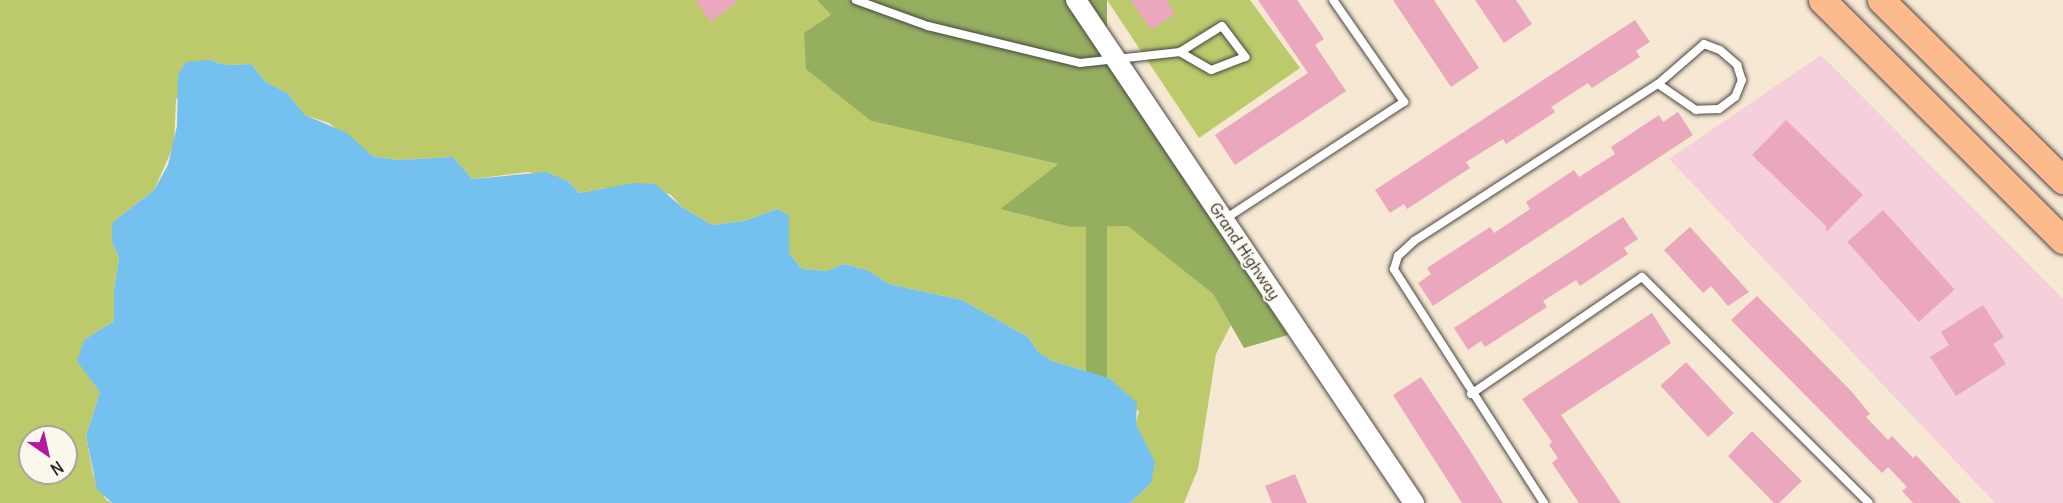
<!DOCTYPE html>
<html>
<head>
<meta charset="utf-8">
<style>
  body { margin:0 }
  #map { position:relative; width:2063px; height:503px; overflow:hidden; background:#f7e8d3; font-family:Delius,sans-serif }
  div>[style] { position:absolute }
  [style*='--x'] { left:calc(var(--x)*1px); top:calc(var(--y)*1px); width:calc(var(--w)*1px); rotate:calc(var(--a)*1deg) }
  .built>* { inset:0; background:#f5cfdb }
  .green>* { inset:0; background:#bcca6c }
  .forest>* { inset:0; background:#95ae60; transform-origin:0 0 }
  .water>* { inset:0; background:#74c0ee }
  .building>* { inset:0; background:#eba7bd; transform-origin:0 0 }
  .roads { filter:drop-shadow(0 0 2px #4a4744) drop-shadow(0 0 2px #4a4744) }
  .service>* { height:8px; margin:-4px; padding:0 4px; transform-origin:4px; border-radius:4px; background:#fff }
  .tertiary>* { height:20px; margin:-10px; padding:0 10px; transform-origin:10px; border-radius:10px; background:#fff }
  .trunk>* { height:27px; margin:-13.5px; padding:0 13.5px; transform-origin:13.5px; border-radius:13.5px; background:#fcba8d }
  span { translate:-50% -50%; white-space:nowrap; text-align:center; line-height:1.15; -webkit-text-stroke:4.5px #fbf7ec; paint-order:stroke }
  .street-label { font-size:16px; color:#2b2b2b }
  .north { position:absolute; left:18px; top:425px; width:60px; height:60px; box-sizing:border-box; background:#fbf7ec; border:2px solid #a8a59f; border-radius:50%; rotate:146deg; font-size:16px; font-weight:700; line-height:24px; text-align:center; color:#2b2b2b }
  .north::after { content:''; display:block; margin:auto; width:21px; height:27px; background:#b5179e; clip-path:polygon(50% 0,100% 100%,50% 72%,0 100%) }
</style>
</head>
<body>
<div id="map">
  <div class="built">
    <div style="clip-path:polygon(1821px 55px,2063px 299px,2063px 503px,1995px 503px,1669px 159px)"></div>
  </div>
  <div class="green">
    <div style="clip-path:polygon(evenodd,0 0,817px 0,831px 15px,871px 121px,1058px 164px,1000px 209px,1070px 227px,1128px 225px,1213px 294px,1231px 325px,1216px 354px,1198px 469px,1184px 503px,1130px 503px,1151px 483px,1144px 441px,1135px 424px,1139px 412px,1109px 378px,1052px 361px,1038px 352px,1028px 337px,962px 300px,889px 284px,867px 270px,843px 264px,827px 271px,802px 269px,789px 253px,789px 215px,777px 209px,744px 221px,712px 225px,682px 207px,670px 194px,605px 188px,579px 193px,568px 181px,528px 172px,472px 179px,453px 157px,397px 160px,372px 156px,329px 123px,305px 115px,287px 93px,266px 82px,251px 64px,226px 65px,209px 60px,176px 100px,174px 145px,154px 190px,112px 223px,112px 242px,119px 258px,114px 288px,114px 321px,84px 340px,92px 379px,100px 392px,86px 436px,93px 474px,106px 500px,112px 503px,0 503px,0 0,30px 437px,66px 437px,66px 473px,30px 473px,30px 437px)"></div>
    <div style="clip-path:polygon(1107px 0,1250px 0,1300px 68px,1199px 138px)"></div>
  </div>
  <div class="forest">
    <div style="clip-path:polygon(817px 0,1066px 0,1288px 335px,1244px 348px,1213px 294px,1128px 226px,1070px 227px,1000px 209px,1058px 164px,871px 121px,806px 69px,804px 33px,831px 15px)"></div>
    <div style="left:1086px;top:0;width:21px;height:393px"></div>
  </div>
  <div class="water">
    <div style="clip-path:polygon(209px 60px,226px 65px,251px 64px,266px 82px,287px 93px,305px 115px,347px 133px,372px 156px,397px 160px,453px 157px,472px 179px,546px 172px,568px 181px,579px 193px,633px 183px,655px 184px,682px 207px,712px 225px,744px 221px,777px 209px,789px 215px,789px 253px,802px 269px,827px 271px,843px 264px,867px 270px,889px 284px,962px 300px,1028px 337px,1038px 352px,1052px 361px,1109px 378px,1137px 403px,1136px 424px,1155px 462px,1151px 483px,1130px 503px,112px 503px,97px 489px,86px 436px,100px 392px,77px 361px,84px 340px,114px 321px,114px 289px,119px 258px,112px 242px,112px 223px,154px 190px,168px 165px,177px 126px,178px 74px,186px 62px)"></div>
  </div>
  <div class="building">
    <div style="clip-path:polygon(695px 0,739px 0,711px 22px)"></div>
    <div style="clip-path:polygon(1130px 0,1166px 0,1175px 13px,1152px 30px)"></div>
    <div style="clip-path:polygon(1258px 0,1297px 0,1324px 39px,1315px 45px,1346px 91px,1235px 165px,1215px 135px,1308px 73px)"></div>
    <div style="clip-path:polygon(1393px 0,1434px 0,1479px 68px,1451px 87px)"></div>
    <div style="clip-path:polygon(1475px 0,1516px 0,1532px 24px,1504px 43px)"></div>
    <div style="clip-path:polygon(1635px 20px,1650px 42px,1636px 51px,1640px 57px,1592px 88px,1588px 83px,1551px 107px,1555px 112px,1506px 144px,1503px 139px,1466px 162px,1470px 168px,1407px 209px,1404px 204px,1390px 213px,1375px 190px)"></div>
    <div style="clip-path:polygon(1678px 112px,1693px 135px,1433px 306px,1418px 283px,1431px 274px,1427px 268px,1490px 227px,1494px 233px,1530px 209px,1526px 202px,1574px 170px,1579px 177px,1615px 154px,1611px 147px,1659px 115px,1663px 122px)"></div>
    <div style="clip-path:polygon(1786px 120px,1863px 195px,1826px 232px,1826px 226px,1752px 155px)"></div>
    <div style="left:1883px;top:210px;width:107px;height:48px;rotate:48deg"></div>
    <div style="clip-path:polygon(1623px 217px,1638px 239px,1624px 248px,1628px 254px,1580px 286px,1576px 280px,1543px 301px,1547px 307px,1485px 347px,1481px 341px,1468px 350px,1454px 328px)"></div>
    <div style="clip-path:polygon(1690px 227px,1749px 292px,1728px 306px,1711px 286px,1703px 293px,1664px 250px)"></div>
    <div style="clip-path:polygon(1757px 296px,1852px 392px,1870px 414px,1866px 417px,1888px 440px,1892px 436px,1913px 458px,1916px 455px,1961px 503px,1913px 503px,1902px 491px,1907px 487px,1888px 467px,1882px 473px,1731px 320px)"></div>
    <div style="clip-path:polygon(1983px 305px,2004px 337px,1993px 344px,2006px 364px,1956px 396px,1930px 357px,1949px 345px,1941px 332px)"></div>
    <div style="clip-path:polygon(1652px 313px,1671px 343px,1561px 415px,1621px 503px,1579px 503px,1552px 463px,1558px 458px,1549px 445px,1552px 442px,1522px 399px)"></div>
    <div style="left:1686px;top:362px;width:70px;height:35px;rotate:47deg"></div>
    <div style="clip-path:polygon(1421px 377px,1469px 449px,1503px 503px,1462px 503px,1393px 395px)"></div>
    <div style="clip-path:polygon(1752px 431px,1802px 481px,1779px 503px,1774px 503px,1728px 456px)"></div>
    <div style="clip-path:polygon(1295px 474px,1307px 503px,1272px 503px,1265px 486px)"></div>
  </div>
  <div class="roads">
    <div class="service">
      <div style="--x:856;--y:0;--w:77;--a:19.9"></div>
      <div style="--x:928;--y:26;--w:156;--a:13.7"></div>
      <div style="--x:1080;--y:63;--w:101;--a:-6.3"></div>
      <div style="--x:1180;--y:52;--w:49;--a:-31.8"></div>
      <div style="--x:1222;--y:26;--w:39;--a:53"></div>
      <div style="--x:1245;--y:57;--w:36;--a:159"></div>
      <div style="--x:1211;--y:70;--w:36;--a:-150"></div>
      <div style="--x:1225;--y:219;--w:214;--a:-33.2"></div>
      <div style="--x:1404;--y:102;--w:124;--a:-124.8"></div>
      <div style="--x:1471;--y:394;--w:207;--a:-34.4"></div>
      <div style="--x:1642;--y:277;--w:320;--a:44.9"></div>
      <div style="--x:1544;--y:503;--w:278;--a:-122.7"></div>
      <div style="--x:1394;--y:269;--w:14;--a:-73"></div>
      <div style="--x:1398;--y:256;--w:22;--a:-43"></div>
      <div style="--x:1414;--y:241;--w:290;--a:-32.8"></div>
      <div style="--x:1658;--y:84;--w:61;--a:-41"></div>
      <div style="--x:1704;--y:44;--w:17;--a:21"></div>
      <div style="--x:1720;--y:50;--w:23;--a:41"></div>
      <div style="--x:1737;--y:65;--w:16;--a:72"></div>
      <div style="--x:1742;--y:80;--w:18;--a:112"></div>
      <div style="--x:1735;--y:97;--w:20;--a:143"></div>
      <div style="--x:1719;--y:109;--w:23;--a:178"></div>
      <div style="--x:1696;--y:110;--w:46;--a:-145.6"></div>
    </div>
    <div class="tertiary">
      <div style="--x:1076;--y:0;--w:606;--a:56.1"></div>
    </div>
    <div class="trunk">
      <div style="--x:1822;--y:0;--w:340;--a:44.9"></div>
      <div style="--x:1881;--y:0;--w:256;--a:44.7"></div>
    </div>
  </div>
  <div class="street-label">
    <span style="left:1245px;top:251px;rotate:56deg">Grand Highway</span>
  </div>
  <div class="north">N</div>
</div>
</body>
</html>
